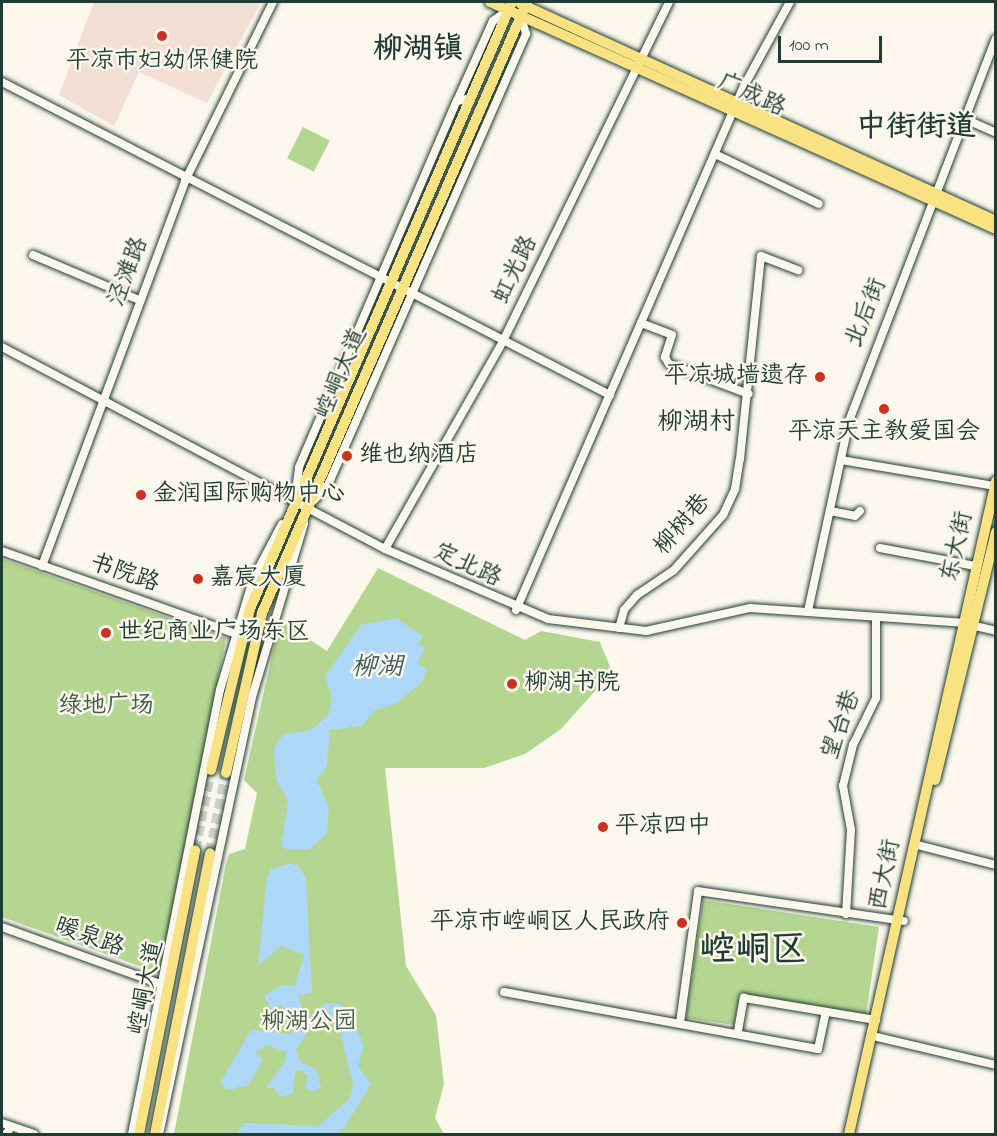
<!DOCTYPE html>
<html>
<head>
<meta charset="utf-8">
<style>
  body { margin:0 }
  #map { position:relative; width:997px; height:1136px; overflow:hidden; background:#fbf7ec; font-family:"Indie Flower","LXGW WenKai TC",sans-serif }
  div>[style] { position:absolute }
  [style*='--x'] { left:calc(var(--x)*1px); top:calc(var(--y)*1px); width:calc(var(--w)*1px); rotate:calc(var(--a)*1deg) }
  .built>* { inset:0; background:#f2ded2 }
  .green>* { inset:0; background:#b4d691; transform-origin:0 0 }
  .water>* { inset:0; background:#acd7f7 }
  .major-tunnel>* { height:10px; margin-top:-5px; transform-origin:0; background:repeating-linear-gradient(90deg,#cfd2c7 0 10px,transparent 0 15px) }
  .roads { filter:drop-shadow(0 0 2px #1f3d34) drop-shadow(0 0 2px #1f3d34) }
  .minor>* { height:8px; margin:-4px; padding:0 4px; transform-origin:4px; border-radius:4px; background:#fbf7ec }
  .major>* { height:10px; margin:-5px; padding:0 5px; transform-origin:5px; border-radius:5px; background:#f8e281 }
  .dots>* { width:16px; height:16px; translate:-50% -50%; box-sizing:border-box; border:3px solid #fbf7ec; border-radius:50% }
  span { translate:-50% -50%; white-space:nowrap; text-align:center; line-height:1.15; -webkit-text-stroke:5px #fbf7ec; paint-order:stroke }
  .poi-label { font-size:24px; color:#1f3d34 }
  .right { translate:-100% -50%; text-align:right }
  .left { translate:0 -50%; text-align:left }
  .street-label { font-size:24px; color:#1f3d34 }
  .park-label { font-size:24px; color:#3d5c47 }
  .neighbourhood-label { font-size:26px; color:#1f3d34 }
  .water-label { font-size:26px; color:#3b5c5b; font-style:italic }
  .district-label { font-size:30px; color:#1f3d34; font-weight:700 }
  .town-label { font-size:36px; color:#1f3d34; font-weight:700 }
  .frame { position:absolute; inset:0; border:3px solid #1f3d34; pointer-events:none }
  .scale { position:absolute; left:778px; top:36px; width:104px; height:27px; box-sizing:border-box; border:3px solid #1f3d34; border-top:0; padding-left:8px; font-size:18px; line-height:21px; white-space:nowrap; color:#1f3d34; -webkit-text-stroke:4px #fbf7ec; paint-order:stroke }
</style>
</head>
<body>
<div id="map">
  <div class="built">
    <div style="clip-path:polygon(94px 2px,261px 2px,207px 103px,139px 72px,114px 126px,59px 95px)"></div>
  </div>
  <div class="green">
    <div style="left:303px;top:127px;width:30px;height:35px;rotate:27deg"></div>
    <div style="clip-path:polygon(2px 559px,226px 638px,162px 974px,2px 917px)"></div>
    <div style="clip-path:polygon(378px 568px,525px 640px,541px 631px,600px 642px,612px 672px,561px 729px,525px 754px,484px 768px,385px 768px,406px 966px,436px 1015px,444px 1084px,435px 1118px,444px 1134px,174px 1134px,226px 864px,229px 854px,245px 849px,257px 793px,244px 780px,280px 620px,327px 651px)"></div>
    <div style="clip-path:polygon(703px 900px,879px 927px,866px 1015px,739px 996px,734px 1025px,686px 1018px)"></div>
  </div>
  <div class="water">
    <div style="clip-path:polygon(396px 618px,423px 636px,418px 644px,425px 648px,417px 663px,427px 670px,422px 682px,397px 703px,374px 711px,362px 726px,330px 730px,327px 766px,317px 780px,329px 809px,327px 833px,310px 849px,286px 849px,281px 846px,288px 801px,276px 779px,274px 748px,284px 734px,311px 730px,328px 715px,332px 699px,325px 676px,361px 625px)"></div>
    <div style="clip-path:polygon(288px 864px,298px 865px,306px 878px,312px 993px,298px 996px,302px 1008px,288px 1016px,281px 1004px,272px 1010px,264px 996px,282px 985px,295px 986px,304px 955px,281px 946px,258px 966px,267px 877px,271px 869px)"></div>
    <div style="clip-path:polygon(325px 1003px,340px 1004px,349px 1015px,364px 1045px,358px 1066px,371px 1084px,345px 1127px,336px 1134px,236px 1134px,245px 1123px,319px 1126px,350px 1098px,353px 1084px,340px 1031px,328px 1012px,318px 1016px,296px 1050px,301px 1062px,317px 1070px,321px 1088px,312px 1092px,305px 1087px,308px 1076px,301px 1070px,295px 1072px,293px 1093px,281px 1097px,274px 1088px,266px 1088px,286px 1060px,286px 1052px,267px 1045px,255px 1053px,263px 1059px,249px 1085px,228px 1090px,220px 1083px,251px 1030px,291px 1034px)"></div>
  </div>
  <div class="major-tunnel">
    <div style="--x:195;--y:850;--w:82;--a:-78.7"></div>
    <div style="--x:210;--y:853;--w:82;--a:-78.7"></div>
  </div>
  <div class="roads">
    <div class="minor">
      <div style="--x:2;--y:82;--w:684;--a:27.24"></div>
      <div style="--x:457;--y:101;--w:88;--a:-65.8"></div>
      <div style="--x:493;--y:21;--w:17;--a:-36"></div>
      <div style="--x:965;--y:119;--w:34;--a:24"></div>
      <div style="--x:715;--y:154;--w:115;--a:25.7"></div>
      <div style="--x:33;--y:255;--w:115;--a:23"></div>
      <div style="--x:641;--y:323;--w:33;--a:21"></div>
      <div style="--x:672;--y:335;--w:23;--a:108"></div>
      <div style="--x:665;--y:357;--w:8;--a:60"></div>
      <div style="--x:669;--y:364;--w:85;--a:20.6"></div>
      <div style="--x:2;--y:347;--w:433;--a:27.8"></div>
      <div style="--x:385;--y:549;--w:177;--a:23.2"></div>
      <div style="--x:548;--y:619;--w:99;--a:7"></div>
      <div style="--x:646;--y:631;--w:107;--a:-12.5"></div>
      <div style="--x:750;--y:608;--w:213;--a:4"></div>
      <div style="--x:962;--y:623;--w:35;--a:13"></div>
      <div style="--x:841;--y:460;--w:155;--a:9.6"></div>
      <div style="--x:295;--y:497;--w:30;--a:-82"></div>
      <div style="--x:299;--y:467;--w:399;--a:-66.7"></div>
      <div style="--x:457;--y:101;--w:14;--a:-12"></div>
      <div style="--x:314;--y:500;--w:21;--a:-47"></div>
      <div style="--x:328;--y:485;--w:493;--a:-66.3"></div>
      <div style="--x:526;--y:34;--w:19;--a:-106"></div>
      <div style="--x:830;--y:511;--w:25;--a:11"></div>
      <div style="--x:855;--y:516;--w:7;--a:-45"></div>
      <div style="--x:880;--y:548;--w:97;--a:10.7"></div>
      <div style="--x:385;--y:549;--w:239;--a:-60.4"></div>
      <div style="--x:503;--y:341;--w:377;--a:-63.9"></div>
      <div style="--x:2;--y:551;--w:246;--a:19.5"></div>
      <div style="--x:42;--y:566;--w:411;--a:-69.6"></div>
      <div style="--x:185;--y:181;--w:199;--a:-63.8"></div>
      <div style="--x:516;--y:610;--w:571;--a:-66.49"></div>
      <div style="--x:744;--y:86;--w:96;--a:-61.3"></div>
      <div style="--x:808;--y:611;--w:194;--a:-77.8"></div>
      <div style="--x:849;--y:421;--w:409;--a:-69"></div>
      <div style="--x:619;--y:628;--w:19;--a:-74"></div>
      <div style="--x:624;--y:610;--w:20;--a:-49"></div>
      <div style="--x:637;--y:595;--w:45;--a:-34"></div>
      <div style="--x:674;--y:570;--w:74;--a:-48.3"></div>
      <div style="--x:723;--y:515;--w:29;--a:-65"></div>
      <div style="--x:735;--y:489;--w:30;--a:-81"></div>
      <div style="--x:740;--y:459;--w:204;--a:-84.1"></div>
      <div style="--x:761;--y:256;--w:40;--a:21"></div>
      <div style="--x:914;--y:844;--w:85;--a:14.4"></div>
      <div style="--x:846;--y:914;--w:84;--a:-86.6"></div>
      <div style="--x:851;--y:830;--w:45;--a:-100.3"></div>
      <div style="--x:843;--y:786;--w:42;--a:-76.3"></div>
      <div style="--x:853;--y:745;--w:52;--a:-63.9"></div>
      <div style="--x:876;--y:698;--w:79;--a:-90"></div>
      <div style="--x:2;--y:927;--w:171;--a:19.8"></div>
      <div style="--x:504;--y:992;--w:319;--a:10.3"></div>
      <div style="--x:818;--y:1049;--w:38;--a:-78"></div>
      <div style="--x:680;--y:1023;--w:133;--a:-82.2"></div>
      <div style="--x:698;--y:891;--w:208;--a:8.3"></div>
      <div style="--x:738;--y:1031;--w:34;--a:-80"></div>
      <div style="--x:744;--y:998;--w:134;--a:9.5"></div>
      <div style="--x:873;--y:1036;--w:126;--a:13.3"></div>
      <div style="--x:2;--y:1123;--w:34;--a:19"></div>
      <div style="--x:160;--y:1130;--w:443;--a:-78"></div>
      <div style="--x:252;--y:697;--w:181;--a:-73.3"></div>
      <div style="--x:6;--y:1134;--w:9;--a:-54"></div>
      <div style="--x:132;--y:1134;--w:453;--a:-78.8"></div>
      <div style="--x:220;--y:690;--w:116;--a:-73.4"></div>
      <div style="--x:253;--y:579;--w:62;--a:-62.2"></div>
    </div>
    <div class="major">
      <div style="--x:490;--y:2;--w:555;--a:24.16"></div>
      <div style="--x:521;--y:4;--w:522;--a:24.55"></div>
      <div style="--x:211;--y:770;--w:166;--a:-76.4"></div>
      <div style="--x:250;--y:609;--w:661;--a:-66.65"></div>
      <div style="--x:226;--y:773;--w:164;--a:-77.3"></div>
      <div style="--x:262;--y:613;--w:666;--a:-66.55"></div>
      <div style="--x:935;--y:780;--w:255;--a:-76.2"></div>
      <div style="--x:139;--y:1134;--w:289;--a:-78.8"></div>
      <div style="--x:155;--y:1134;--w:286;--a:-78.9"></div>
      <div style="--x:849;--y:1134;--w:669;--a:-77.31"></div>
    </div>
  </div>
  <div class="dots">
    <div style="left:162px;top:36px;background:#c8321e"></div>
    <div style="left:820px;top:377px;background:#c8321e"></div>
    <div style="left:884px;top:409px;background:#c8321e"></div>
    <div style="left:347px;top:456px;background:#c8321e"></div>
    <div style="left:141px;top:495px;background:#c8321e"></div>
    <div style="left:198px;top:579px;background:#c8321e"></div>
    <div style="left:106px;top:633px;background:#c8321e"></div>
    <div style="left:512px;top:684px;background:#c8321e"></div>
    <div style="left:603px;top:827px;background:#c8321e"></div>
    <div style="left:682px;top:923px;background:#c8321e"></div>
  </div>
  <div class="poi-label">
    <span style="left:162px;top:62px">平凉市妇幼保健院</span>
    <span class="right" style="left:808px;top:377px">平凉城墙遗存</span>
    <span style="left:884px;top:433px">平涼天主教爱国会</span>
    <span class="left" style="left:359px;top:456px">维也纳酒店</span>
    <span class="left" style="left:153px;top:495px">金润国际购物中心</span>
    <span class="left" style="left:210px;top:579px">嘉宸大厦</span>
    <span class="left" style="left:118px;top:633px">世纪商业广场东区</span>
    <span class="left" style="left:524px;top:684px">柳湖书院</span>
    <span class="left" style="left:615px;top:827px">平凉四中</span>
    <span class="right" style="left:670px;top:923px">平凉市崆峒区人民政府</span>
  </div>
  <div class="street-label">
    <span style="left:751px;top:96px;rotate:24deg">广成路</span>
    <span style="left:516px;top:270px;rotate:-64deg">虹光路</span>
    <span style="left:129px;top:272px;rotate:-69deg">泾滩路</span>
    <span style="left:867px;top:313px;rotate:-68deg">北后街</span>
    <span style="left:342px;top:374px;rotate:-67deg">崆峒大道</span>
    <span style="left:683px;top:525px;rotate:-49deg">柳树巷</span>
    <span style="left:958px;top:547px;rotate:-77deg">东大街</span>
    <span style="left:467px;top:566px;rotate:25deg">定北路</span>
    <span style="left:124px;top:574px;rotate:19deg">书院路</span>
    <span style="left:842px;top:725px;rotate:-71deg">望台巷</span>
    <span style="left:886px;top:875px;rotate:-78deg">西大街</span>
    <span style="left:89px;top:938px;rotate:20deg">暖泉路</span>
    <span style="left:147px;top:988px;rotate:-79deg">崆峒大道</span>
  </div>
  <div class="park-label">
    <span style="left:106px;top:707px">绿地广场</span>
    <span style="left:309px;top:1023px">柳湖公园</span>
  </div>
  <div class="neighbourhood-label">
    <span style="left:696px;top:424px">柳湖村</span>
  </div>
  <div class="water-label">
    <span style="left:377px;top:669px">柳湖</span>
  </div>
  <div class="district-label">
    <span style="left:418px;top:50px">柳湖镇</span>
    <span style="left:916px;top:128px">中街街道</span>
  </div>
  <div class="town-label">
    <span style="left:753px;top:952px">崆峒区</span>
  </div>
  <div class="frame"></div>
  <div class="scale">100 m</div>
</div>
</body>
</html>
